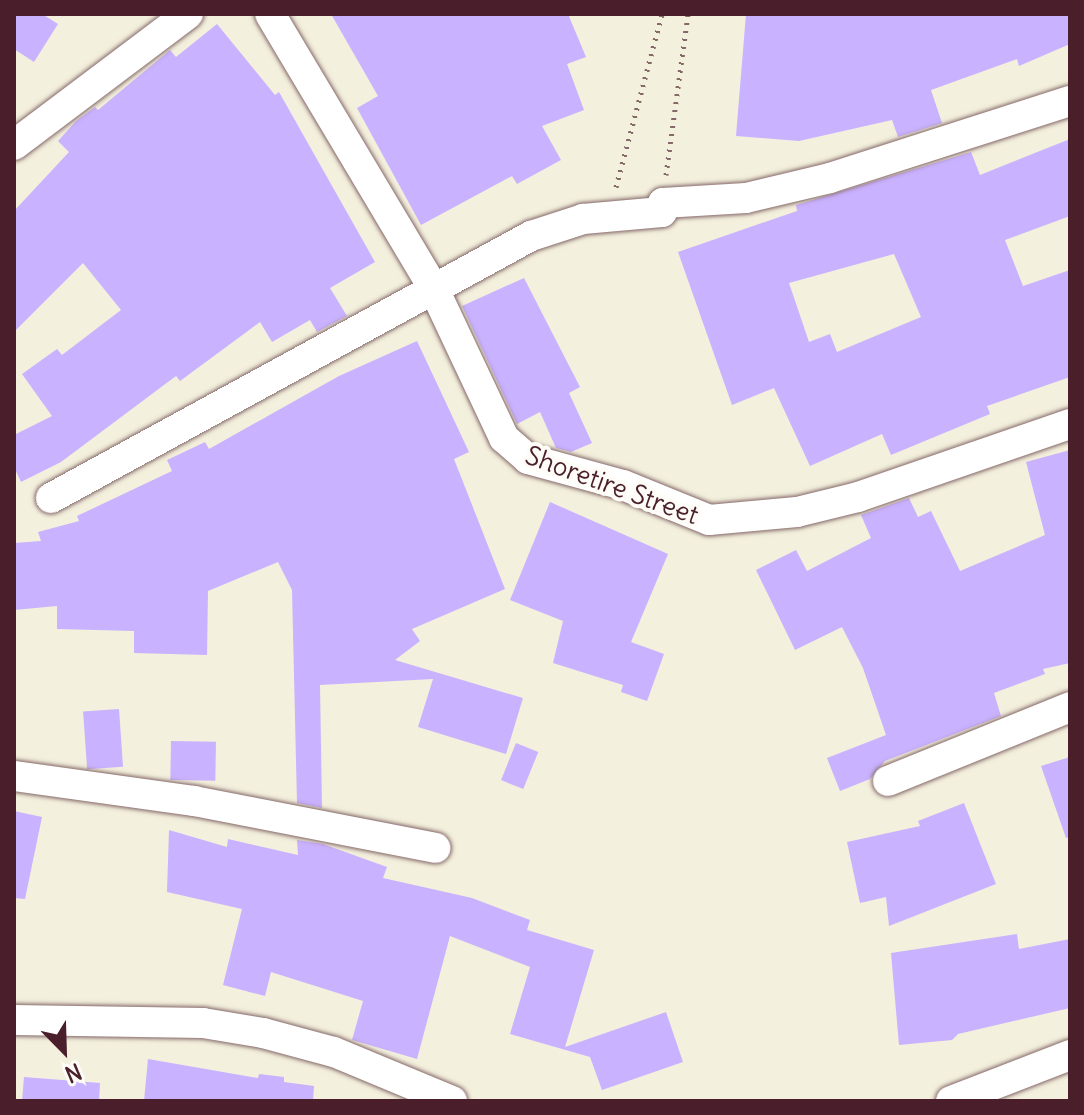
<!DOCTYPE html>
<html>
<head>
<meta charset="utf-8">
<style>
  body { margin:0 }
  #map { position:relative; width:1084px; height:1115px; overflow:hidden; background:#f3f0dd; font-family:Delius,sans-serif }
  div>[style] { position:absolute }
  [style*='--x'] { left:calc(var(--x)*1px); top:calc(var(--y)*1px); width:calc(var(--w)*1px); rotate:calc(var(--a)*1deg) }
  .building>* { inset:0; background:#c9b2ff; transform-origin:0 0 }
  .path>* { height:5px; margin-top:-2.5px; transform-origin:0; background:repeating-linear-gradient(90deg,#856869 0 2px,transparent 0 8px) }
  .roads { filter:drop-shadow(0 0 2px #856869) drop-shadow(0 0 2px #856869) }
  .minor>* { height:30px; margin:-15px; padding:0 15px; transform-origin:15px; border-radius:15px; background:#fff }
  span { translate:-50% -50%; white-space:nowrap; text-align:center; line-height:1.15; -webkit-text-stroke:8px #fdfcf7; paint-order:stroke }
  .street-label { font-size:26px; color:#4a1f2b }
  .frame { position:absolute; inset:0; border:16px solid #4a1f2b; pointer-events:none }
  .north { position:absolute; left:24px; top:1011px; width:80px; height:80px; -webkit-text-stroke:6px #fdfcf7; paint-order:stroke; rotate:157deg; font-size:22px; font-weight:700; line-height:32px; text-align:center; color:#4a1f2b }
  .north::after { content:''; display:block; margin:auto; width:28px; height:36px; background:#4a1f2b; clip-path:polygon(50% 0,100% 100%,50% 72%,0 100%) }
</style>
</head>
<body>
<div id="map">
  <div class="building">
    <div style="clip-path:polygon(14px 14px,42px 14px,58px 24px,34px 62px,14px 49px)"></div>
    <div style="clip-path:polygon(331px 14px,568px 14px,586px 57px,567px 64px,584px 110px,542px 126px,561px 160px,517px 184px,512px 176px,421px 225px,357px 108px,378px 96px)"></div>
    <div style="clip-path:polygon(746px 14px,1070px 14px,1070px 44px,1019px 66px,1017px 59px,931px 90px,942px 123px,898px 137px,892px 120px,799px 141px,736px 136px)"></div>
    <div style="clip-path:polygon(217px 24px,275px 95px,279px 92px,375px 262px,330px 288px,347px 316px,317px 332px,310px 320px,272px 342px,260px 322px,180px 381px,176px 376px,61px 462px,21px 482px,14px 467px,14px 435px,52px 416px,22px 374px,57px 349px,62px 355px,121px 310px,83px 263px,14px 332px,14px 211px,69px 152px,58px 141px,76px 121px,95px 107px,98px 110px,170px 50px,176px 57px)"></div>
    <div style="clip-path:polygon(evenodd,1070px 139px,1070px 216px,1005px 240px,1023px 286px,1070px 270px,1070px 377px,987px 406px,990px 414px,891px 455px,882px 434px,810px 466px,774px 388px,732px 405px,678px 252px,797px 211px,796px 205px,971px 152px,980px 175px,1070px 139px,894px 254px,921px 317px,837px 352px,830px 334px,809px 342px,789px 283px,894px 254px)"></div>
    <div style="clip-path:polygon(524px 278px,580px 387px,569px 393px,592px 443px,571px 452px,556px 448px,540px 412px,517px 424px,462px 306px)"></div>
    <div style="clip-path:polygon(417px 341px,469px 452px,454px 459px,505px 589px,412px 629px,420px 641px,395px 660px,523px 698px,506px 754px,418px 727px,433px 679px,320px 685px,322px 808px,297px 803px,292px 590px,278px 562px,208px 591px,207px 655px,134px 653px,134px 631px,57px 629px,57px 606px,14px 610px,14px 543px,41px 541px,38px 532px,79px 521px,77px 516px,172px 471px,167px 460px,205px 442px,209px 449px,339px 376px)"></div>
    <div style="clip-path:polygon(1070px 450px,1070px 663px,1043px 669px,1045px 674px,994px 693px,1001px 716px,885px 761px,870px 779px,840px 791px,827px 758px,886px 735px,863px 668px,842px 627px,795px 650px,756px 570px,796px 550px,807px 571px,871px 538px,861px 515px,909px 498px,918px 517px,931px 511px,960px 571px,1045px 535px,1026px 462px)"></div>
    <div style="clip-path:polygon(550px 502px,668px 554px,631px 642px,664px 654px,647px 701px,621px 692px,623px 685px,553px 663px,563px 621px,510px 600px)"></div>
    <div style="left:119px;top:709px;width:58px;height:36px;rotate:86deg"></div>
    <div style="left:171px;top:741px;width:45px;height:39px;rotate:1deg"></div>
    <div style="left:516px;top:743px;width:24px;height:40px;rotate:22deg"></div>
    <div style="clip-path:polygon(1070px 757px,1070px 837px,1066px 838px,1041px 766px)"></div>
    <div style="clip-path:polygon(964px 803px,996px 884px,889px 926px,886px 897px,860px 903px,847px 842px,920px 826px,918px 821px)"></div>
    <div style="clip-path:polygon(14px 811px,42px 817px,25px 899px,14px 898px)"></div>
    <div style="clip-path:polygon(169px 830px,227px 847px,228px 839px,298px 855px,297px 840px,323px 844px,387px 867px,383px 878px,472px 898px,530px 920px,527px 930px,594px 950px,565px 1047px,666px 1012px,683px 1062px,602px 1090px,590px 1057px,510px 1034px,530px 967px,450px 936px,417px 1059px,352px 1040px,363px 1001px,271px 972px,265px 996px,223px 985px,242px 909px,167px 892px)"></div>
    <div style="clip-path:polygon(1017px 934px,1019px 949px,1070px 939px,1070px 1008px,958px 1034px,952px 1040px,899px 1045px,891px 953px)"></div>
    <div style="clip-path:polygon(148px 1059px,258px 1078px,259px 1074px,284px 1077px,284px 1082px,314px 1086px,313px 1101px,144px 1101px)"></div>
    <div style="clip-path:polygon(24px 1077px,100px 1083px,99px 1101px,22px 1101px)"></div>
  </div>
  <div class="path">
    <div style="--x:666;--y:175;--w:162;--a:-82.2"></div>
    <div style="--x:616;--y:187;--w:179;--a:-75.1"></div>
  </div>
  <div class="roads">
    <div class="minor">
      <div style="--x:270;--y:14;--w:318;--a:59.2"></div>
      <div style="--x:433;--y:287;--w:167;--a:64.8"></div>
      <div style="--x:504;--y:438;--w:32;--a:41"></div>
      <div style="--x:528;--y:459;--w:98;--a:15.3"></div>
      <div style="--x:623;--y:485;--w:93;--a:22.1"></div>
      <div style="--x:709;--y:520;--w:88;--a:-5.2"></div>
      <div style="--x:797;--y:512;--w:63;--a:-13.8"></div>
      <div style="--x:858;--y:497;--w:224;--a:-19"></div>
      <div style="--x:14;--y:145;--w:218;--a:-37"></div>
      <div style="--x:51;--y:498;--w:547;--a:-28.63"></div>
      <div style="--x:531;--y:236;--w:55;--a:-18.1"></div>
      <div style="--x:583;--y:219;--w:79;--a:-5.1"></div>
      <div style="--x:662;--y:212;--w:9;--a:-84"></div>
      <div style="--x:663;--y:203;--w:83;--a:-3.4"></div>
      <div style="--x:746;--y:198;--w:86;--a:-13.4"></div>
      <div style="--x:830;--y:178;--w:252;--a:-17.8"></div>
      <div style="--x:14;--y:776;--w:182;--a:7.9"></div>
      <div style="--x:194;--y:801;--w:246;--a:11"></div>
      <div style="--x:888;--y:781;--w:196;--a:-22.1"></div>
      <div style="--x:14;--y:1020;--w:189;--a:0.9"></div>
      <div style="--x:203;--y:1023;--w:61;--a:9.5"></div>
      <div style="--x:263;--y:1033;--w:73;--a:15"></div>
      <div style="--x:334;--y:1052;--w:128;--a:22.6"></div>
      <div style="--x:951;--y:1101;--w:128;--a:-21.1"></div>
    </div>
  </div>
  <div class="street-label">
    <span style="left:612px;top:485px;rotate:20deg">Shoretire Street</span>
  </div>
  <div class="frame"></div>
  <div class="north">N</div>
</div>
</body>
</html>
